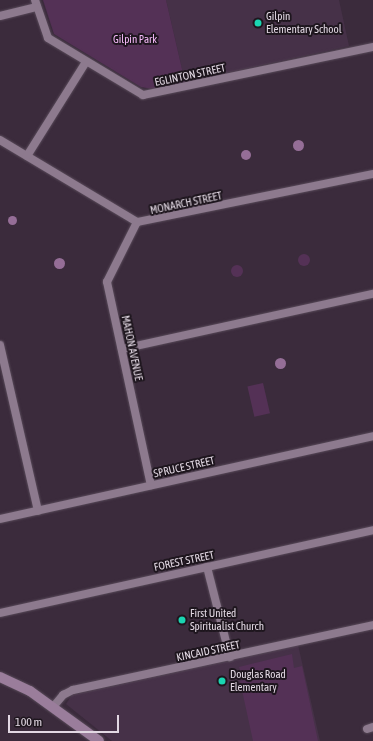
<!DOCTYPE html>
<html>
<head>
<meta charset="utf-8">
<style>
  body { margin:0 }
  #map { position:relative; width:373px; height:741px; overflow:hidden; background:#3b2b3c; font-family:"Asap Condensed",sans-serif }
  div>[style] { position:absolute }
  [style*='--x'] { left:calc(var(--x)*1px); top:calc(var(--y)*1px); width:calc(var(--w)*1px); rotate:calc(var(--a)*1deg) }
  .built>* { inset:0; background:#463148 }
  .green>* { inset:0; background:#543156; transform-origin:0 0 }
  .round { border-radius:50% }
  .water>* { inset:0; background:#956e97 }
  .roads { filter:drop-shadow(0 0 1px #584a59) drop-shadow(0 0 1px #584a59) }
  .minor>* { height:8px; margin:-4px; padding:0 4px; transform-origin:4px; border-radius:4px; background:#8d7a8e }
  .secondary>* { height:10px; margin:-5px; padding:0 5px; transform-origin:5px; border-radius:5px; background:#9a7d9b }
  .dots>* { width:11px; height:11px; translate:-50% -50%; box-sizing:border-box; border:2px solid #1e161e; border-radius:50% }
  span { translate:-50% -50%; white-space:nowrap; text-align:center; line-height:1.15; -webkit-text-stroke:4px #1e161e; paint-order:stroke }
  .poi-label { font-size:11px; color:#e2d8e3 }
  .left { translate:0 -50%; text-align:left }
  .park-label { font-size:11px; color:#f5b9f8 }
  .street-label { font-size:11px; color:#e2d8e3 }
  .scale { position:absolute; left:8px; top:715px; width:111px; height:18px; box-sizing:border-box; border:2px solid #e2d8e3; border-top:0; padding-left:5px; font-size:12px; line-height:14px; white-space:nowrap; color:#e2d8e3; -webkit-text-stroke:3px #1e161e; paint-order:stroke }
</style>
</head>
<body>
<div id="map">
  <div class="built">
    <div style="clip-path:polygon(166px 0,339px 0,349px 46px,185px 82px)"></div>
    <div style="clip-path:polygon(298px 645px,320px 741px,112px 741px,66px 704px,72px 695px)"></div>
  </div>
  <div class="green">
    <div style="clip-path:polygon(43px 0,166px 0,185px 82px,153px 89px,141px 87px,54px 34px)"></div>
    <div class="round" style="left:298px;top:254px;width:12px;height:12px"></div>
    <div class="round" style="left:231px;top:265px;width:12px;height:12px"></div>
    <div style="left:263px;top:383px;width:31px;height:16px;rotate:77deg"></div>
    <div style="clip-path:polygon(292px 654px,294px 668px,302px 666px,318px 741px,253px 741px,240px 681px,268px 674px,243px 679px,239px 667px)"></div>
  </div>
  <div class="water">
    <div class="round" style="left:292.5px;top:139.5px;width:11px;height:11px"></div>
    <div class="round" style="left:241px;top:150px;width:10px;height:10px"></div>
    <div class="round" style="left:7.5px;top:215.5px;width:9px;height:9px"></div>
    <div class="round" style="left:53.5px;top:257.5px;width:11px;height:11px"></div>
    <div class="round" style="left:274.5px;top:357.5px;width:11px;height:11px"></div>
  </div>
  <div class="roads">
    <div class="minor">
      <div style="--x:35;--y:0;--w:40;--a:71.1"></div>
      <div style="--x:48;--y:38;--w:111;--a:31"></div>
      <div style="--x:143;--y:95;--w:235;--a:-11.8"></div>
      <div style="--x:0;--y:16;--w:38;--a:-14"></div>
      <div style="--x:0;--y:140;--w:160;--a:30.9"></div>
      <div style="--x:137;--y:222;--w:241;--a:-11.5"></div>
      <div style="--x:27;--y:156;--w:111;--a:-57.9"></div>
      <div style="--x:137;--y:222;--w:67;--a:116.6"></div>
      <div style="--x:107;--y:282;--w:208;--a:77.8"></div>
      <div style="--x:0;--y:345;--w:170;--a:77.1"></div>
      <div style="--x:122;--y:349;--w:257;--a:-12.4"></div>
      <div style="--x:0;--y:519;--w:382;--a:-12.5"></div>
      <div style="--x:207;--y:567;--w:93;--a:75.7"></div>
      <div style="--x:0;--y:613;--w:382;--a:-12.5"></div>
      <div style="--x:53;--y:707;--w:16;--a:-50"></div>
      <div style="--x:63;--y:695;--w:11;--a:-27"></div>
      <div style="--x:73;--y:690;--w:307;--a:-12.2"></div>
      <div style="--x:367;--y:729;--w:6;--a:-18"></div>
    </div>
    <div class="secondary">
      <div style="--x:0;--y:677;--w:33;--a:25"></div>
      <div style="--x:30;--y:691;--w:85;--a:35.9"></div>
    </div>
  </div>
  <div class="dots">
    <div style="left:258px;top:23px;background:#1ad5b2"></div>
    <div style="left:182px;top:620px;background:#1ad5b2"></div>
    <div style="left:222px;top:681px;background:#1ad5b2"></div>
  </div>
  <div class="poi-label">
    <span class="left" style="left:266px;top:23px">Gilpin<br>Elementary School</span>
    <span class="left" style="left:190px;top:620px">First United<br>Spiritualist Church</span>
    <span class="left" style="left:230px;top:681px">Douglas Road<br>Elementary</span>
  </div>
  <div class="park-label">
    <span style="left:135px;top:39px">Gilpin Park</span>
  </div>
  <div class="street-label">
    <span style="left:190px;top:75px;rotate:-12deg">EGLINTON STREET</span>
    <span style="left:186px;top:203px;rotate:-12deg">MONARCH STREET</span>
    <span style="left:132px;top:348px;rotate:78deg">MAHON AVENUE</span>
    <span style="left:184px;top:467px;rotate:-13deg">SPRUCE STREET</span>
    <span style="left:184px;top:561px;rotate:-12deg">FOREST STREET</span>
    <span style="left:208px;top:651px;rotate:-12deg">KINCAID STREET</span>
  </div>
  <div class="scale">100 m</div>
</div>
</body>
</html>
